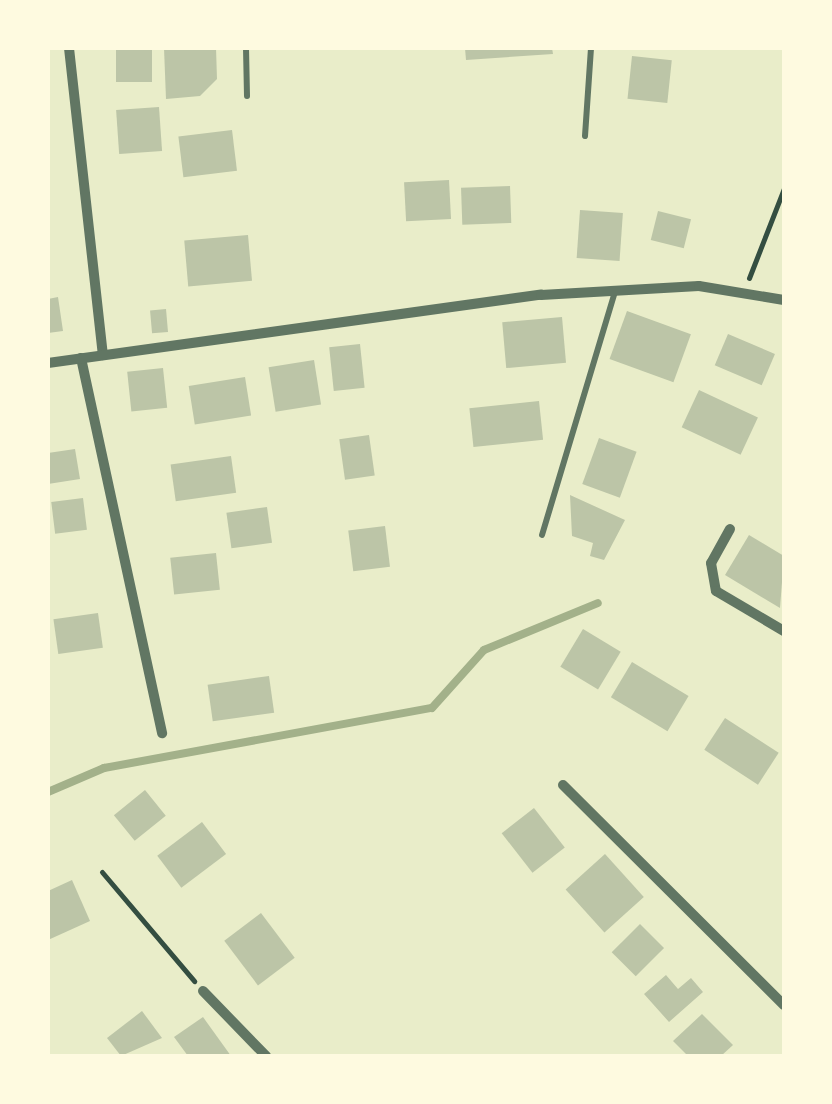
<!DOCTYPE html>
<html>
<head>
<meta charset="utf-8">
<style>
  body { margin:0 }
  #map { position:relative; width:832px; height:1104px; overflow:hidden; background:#e9edc9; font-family:Rubik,sans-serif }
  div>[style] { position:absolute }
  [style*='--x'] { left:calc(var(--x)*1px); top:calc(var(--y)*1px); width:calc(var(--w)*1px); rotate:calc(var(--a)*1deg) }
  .stream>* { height:8px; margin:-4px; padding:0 4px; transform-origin:4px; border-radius:4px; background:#a3b18a }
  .building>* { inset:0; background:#bcc5a7; transform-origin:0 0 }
  .path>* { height:5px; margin:-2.5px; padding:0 2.5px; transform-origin:2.5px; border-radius:2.5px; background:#344e41 }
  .service>* { height:6px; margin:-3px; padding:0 3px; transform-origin:3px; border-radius:3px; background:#617663 }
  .minor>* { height:10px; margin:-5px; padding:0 5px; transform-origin:5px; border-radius:5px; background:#617663 }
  span { translate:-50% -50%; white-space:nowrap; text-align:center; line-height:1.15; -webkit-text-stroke:8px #fefae0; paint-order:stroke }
  .frame { position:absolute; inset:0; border:50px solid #fefae0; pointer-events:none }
</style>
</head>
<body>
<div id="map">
  <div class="stream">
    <div style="--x:48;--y:792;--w:61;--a:-23.2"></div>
    <div style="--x:104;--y:768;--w:333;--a:-10.4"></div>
    <div style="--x:432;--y:708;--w:78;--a:-48.1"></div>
    <div style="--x:484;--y:650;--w:123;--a:-22.4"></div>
  </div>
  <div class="building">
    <div style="left:116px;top:48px;width:36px;height:34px"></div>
    <div style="clip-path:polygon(164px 48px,216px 48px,217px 79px,200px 96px,166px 99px)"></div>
    <div style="clip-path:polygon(465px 48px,552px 48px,553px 54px,466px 60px)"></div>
    <div style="left:632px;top:56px;width:40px;height:43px;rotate:6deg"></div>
    <div style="left:159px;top:107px;width:44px;height:43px;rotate:86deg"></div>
    <div style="left:232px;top:130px;width:41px;height:54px;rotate:83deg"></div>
    <div style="left:449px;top:180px;width:39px;height:45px;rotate:87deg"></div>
    <div style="left:510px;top:186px;width:37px;height:49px;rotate:88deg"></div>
    <div style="left:580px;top:210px;width:43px;height:48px;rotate:4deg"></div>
    <div style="left:658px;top:211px;width:34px;height:30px;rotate:14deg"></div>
    <div style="left:248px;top:235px;width:46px;height:64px;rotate:85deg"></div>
    <div style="clip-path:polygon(58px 297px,63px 331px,48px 333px,48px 299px)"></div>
    <div style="left:166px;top:309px;width:23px;height:16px;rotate:85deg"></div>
    <div style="left:627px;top:311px;width:68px;height:51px;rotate:20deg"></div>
    <div style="left:562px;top:317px;width:46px;height:60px;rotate:85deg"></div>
    <div style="left:728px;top:334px;width:51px;height:34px;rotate:23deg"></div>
    <div style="left:360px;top:344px;width:44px;height:31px;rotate:84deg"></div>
    <div style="left:314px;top:360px;width:45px;height:46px;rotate:81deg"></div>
    <div style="left:163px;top:368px;width:40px;height:36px;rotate:84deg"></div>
    <div style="left:245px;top:377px;width:39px;height:57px;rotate:81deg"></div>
    <div style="left:699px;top:390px;width:65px;height:41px;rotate:25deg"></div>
    <div style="left:539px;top:401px;width:39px;height:70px;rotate:84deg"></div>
    <div style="left:369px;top:435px;width:41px;height:30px;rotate:82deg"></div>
    <div style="left:599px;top:438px;width:40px;height:49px;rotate:20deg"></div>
    <div style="clip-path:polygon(75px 449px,80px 479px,48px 484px,48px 453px)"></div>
    <div style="left:231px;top:456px;width:37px;height:61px;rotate:82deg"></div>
    <div style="clip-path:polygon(570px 495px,625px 520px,604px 560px,590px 556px,593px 543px,572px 536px)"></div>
    <div style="left:83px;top:498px;width:32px;height:32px;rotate:83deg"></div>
    <div style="left:267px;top:507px;width:36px;height:41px;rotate:82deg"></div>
    <div style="left:385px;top:526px;width:41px;height:37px;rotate:83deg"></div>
    <div style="clip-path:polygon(749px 535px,784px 556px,780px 608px,725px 575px)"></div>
    <div style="left:216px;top:553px;width:37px;height:46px;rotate:84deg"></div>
    <div style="left:98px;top:613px;width:35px;height:45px;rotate:82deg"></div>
    <div style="left:583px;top:629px;width:44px;height:44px;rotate:31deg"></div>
    <div style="left:632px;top:662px;width:66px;height:41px;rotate:31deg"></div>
    <div style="left:269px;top:676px;width:37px;height:62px;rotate:82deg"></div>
    <div style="left:725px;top:718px;width:64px;height:38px;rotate:33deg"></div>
    <div style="left:145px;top:790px;width:33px;height:40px;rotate:51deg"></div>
    <div style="left:534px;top:808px;width:50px;height:41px;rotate:52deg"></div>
    <div style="left:202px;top:822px;width:40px;height:56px;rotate:53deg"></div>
    <div style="left:605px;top:854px;width:58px;height:53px;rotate:48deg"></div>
    <div style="clip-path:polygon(72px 880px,90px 921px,48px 940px,48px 891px)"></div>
    <div style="left:261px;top:913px;width:56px;height:46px;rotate:53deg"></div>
    <div style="left:640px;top:924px;width:34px;height:40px;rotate:45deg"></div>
    <div style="clip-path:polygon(666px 975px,678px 989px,691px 978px,703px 992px,669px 1022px,644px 994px)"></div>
    <div style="clip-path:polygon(142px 1011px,162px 1038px,121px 1056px,107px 1038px)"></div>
    <div style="clip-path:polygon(702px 1014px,733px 1045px,721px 1056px,688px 1056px,673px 1041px)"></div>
    <div style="clip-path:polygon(203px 1017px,231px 1056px,188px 1056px,174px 1037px)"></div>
  </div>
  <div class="path">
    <div style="--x:749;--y:278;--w:97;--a:-68.7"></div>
    <div style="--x:102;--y:872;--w:143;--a:49.8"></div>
  </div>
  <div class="service">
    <div style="--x:246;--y:48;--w:48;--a:88.8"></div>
    <div style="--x:585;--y:136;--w:88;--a:-86.1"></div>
    <div style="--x:542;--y:535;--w:255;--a:-73.3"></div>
  </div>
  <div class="minor">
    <div style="--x:69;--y:48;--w:309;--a:83.7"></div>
    <div style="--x:81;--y:358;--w:384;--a:77.8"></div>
    <div style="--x:48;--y:363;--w:498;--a:-7.9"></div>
    <div style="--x:541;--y:295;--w:158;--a:-3.3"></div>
    <div style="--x:699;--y:286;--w:86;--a:9.4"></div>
    <div style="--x:730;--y:529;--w:39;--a:119"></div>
    <div style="--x:711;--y:563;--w:28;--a:80"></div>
    <div style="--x:716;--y:591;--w:79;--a:30.5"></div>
    <div style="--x:563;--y:785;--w:312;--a:44.9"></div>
    <div style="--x:203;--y:991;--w:91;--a:45.9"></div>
  </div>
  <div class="frame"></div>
</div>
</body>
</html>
